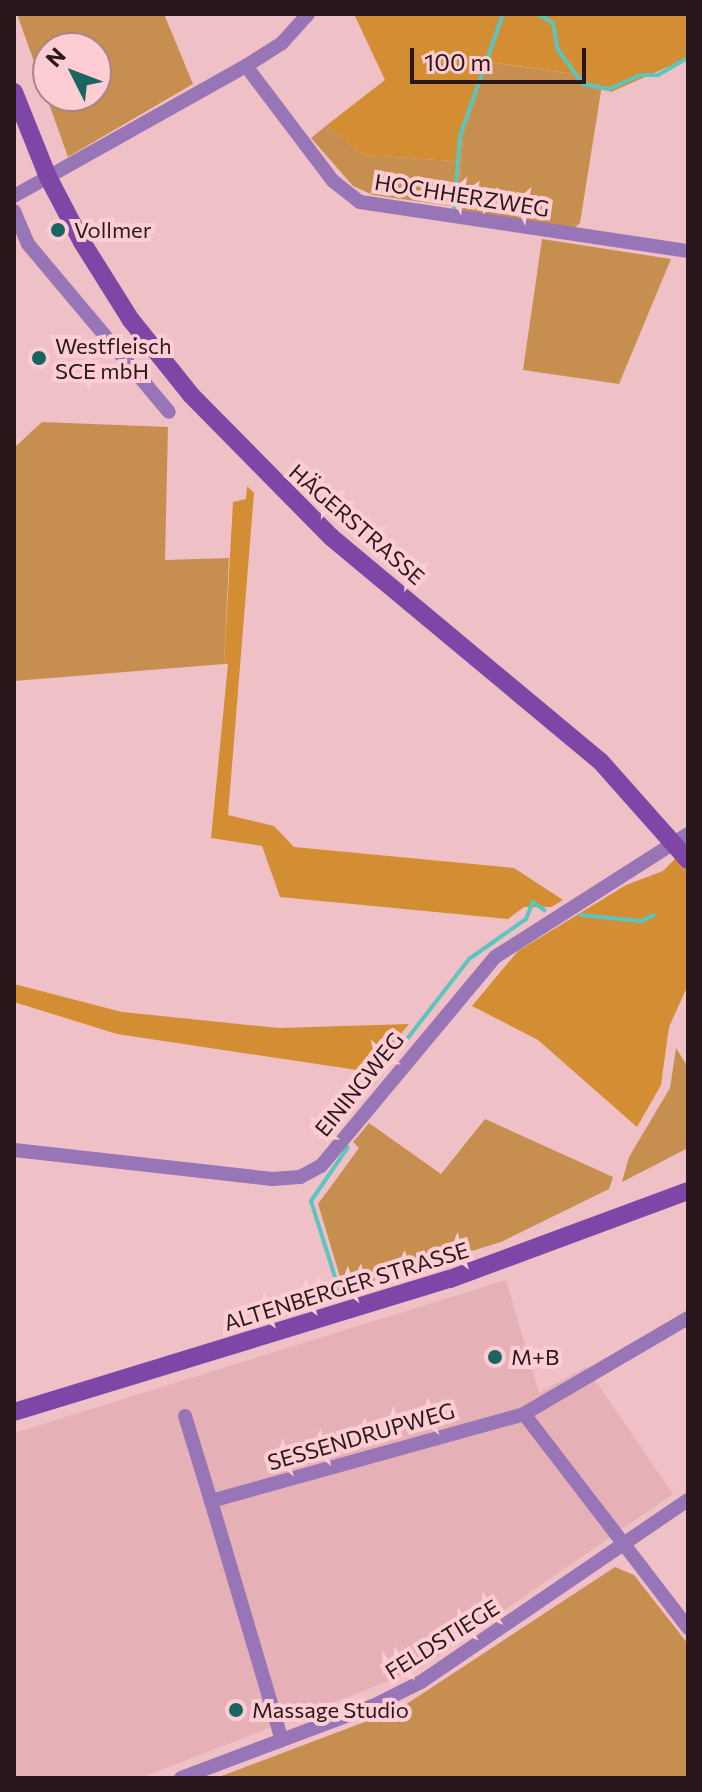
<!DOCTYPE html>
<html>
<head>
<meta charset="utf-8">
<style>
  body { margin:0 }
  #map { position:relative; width:702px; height:1792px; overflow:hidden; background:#f0c0c7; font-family:Commissioner,sans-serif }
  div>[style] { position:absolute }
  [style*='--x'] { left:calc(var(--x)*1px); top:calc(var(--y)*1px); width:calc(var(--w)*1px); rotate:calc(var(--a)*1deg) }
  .built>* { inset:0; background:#e6b0b7 }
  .green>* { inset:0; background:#c78f4f }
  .forest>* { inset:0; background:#d38d32 }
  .stream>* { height:4px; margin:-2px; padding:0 2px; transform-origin:2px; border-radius:2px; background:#5ac6be }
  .street>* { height:14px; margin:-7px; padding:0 7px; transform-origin:7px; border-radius:7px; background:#9875b6 }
  .secondary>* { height:18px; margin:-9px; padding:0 9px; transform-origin:9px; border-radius:9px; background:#7e46a6 }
  .dots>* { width:22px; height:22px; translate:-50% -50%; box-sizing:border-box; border:4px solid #fecdd4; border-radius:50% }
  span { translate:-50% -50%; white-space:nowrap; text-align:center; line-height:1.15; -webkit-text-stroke:8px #fecdd4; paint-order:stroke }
  .street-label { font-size:22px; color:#29181b }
  .poi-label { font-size:22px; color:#29181b }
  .left { translate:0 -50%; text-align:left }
  .frame { position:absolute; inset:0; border:16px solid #29181b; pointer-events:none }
  .north { position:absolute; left:32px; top:32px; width:80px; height:80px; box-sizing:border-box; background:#fecdd4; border:2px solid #a9858a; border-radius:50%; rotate:312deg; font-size:22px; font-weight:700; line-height:32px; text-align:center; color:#29181b }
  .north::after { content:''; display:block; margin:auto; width:28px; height:36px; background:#196661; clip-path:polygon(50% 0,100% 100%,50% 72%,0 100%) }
  .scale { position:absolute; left:410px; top:48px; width:176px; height:36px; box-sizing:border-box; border:4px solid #29181b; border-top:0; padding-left:10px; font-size:24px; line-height:28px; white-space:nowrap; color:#29181b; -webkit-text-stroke:6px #fecdd4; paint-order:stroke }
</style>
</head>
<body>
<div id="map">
  <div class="built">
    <div style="clip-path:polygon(506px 1280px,539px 1393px,586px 1367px,673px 1494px,419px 1669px,141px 1778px,14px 1778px,14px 1433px)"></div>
  </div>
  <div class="green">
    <div style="clip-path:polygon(evenodd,17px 14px,164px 14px,193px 84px,68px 157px,17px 14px,48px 48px,96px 48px,96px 96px,48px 96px,48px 48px)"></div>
    <div style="clip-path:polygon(489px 62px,580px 75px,602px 85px,580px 223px,573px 229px,458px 212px,463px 136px)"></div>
    <div style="clip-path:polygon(327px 125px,362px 155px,455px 161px,450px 206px,373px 195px,353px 186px,311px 138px)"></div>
    <div style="clip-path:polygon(542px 239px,671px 259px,619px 384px,523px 370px)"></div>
    <div style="clip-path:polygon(42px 422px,168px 427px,165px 560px,229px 558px,224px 664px,14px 681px,14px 448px)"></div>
    <div style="clip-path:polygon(676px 1048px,688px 1067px,688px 1148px,622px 1182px,629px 1157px,670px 1088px)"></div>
    <div style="clip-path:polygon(485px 1119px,613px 1177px,609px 1189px,501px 1242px,344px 1290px,318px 1204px,359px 1148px,353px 1142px,369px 1123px,441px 1174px)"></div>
    <div style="clip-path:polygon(615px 1567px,634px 1575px,688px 1644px,688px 1778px,216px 1778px,399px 1709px)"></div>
  </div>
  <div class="forest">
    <div style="clip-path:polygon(354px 14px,688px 14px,688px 58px,611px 92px,580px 75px,490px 62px,463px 136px,458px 206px,450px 206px,454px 161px,362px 155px,327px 125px,385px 80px)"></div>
    <div style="clip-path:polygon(247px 486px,254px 493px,228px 815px,274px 826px,294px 847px,514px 868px,563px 900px,551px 907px,524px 907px,508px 919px,280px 897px,262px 846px,211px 838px,228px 664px,224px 664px,233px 502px,246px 499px)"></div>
    <div style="clip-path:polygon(688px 846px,688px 985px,669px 1027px,661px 1085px,637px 1127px,538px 1040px,472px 1006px,518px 951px,626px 885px,663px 871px)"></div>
    <div style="clip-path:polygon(14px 984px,122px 1012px,279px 1028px,409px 1024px,370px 1072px,117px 1034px,14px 1002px)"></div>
  </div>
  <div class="stream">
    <div style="--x:538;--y:14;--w:17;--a:31"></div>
    <div style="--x:553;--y:23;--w:27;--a:80"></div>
    <div style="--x:558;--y:50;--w:42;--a:53.7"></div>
    <div style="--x:583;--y:84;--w:26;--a:11"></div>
    <div style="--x:609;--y:89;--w:35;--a:-24"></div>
    <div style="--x:641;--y:75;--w:17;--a:0"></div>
    <div style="--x:658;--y:75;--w:34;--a:-30"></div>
    <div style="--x:454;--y:208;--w:72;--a:-85.2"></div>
    <div style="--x:460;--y:136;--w:129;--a:-70.6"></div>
    <div style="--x:581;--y:915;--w:60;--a:5.7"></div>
    <div style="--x:641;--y:921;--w:14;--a:-25"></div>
    <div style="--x:369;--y:1088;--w:163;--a:-52.2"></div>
    <div style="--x:469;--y:959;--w:70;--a:-35.1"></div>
    <div style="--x:526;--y:919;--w:18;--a:-68"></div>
    <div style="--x:533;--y:902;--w:14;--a:36"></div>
    <div style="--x:340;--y:1293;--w:96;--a:-107.5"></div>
    <div style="--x:311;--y:1201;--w:65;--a:-55.6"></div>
  </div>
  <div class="street">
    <div style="--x:246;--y:66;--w:43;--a:-32.6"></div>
    <div style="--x:282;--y:43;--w:39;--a:-48"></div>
    <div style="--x:14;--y:196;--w:266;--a:-29.3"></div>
    <div style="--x:246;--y:66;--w:144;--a:52.9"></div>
    <div style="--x:333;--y:181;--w:34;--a:38"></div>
    <div style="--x:360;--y:202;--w:332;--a:8.5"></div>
    <div style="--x:14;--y:211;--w:36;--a:67"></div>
    <div style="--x:28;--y:244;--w:219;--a:50"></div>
    <div style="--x:14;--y:1150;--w:260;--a:6.4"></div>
    <div style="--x:272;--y:1179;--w:28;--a:-4"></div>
    <div style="--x:300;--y:1177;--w:24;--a:-28"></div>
    <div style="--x:321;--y:1166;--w:272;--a:-50.2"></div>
    <div style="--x:495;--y:957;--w:229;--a:-32.5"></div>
    <div style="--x:688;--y:1318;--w:190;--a:149.7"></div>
    <div style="--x:524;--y:1414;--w:270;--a:52.5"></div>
    <div style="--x:185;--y:1416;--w:89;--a:73"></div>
    <div style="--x:211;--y:1501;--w:325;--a:-15.5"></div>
    <div style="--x:211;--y:1501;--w:249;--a:73.5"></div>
    <div style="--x:181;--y:1778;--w:205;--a:-20.6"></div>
    <div style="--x:373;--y:1706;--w:54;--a:-26.6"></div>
    <div style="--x:421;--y:1682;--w:323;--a:-34.3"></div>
  </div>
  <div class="secondary">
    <div style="--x:14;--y:92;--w:92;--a:68.2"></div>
    <div style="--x:48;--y:177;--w:73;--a:62.4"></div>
    <div style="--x:82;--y:242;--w:92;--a:57.9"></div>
    <div style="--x:131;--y:320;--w:96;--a:51.3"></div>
    <div style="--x:191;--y:395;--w:199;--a:45.4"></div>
    <div style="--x:331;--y:537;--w:351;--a:39.8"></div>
    <div style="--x:601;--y:762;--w:131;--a:48.4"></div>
    <div style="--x:14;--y:1412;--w:456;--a:-17"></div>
    <div style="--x:450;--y:1279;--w:254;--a:-20.3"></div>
  </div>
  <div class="dots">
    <div style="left:58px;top:230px;background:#196661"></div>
    <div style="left:39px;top:358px;background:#196661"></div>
    <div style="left:495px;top:1357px;background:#196661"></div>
    <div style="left:236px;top:1710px;background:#196661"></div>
  </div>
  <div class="street-label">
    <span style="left:462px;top:195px;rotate:9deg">HOCHHERZWEG</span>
    <span style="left:357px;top:524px;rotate:41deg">HÄGERSTRASSE</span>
    <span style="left:359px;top:1084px;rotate:-51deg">EININGWEG</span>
    <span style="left:346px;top:1286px;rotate:-17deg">ALTENBERGER STRASSE</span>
    <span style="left:361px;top:1436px;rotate:-16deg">SESSENDRUPWEG</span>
    <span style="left:442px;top:1639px;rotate:-32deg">FELDSTIEGE</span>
  </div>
  <div class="poi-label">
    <span class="left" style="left:74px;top:230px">Vollmer</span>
    <span class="left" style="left:55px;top:358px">Westfleisch<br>SCE mbH</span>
    <span class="left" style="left:511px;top:1357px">M+B</span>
    <span class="left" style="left:252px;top:1710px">Massage Studio</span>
  </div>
  <div class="frame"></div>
  <div class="north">N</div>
  <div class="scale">100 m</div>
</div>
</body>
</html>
